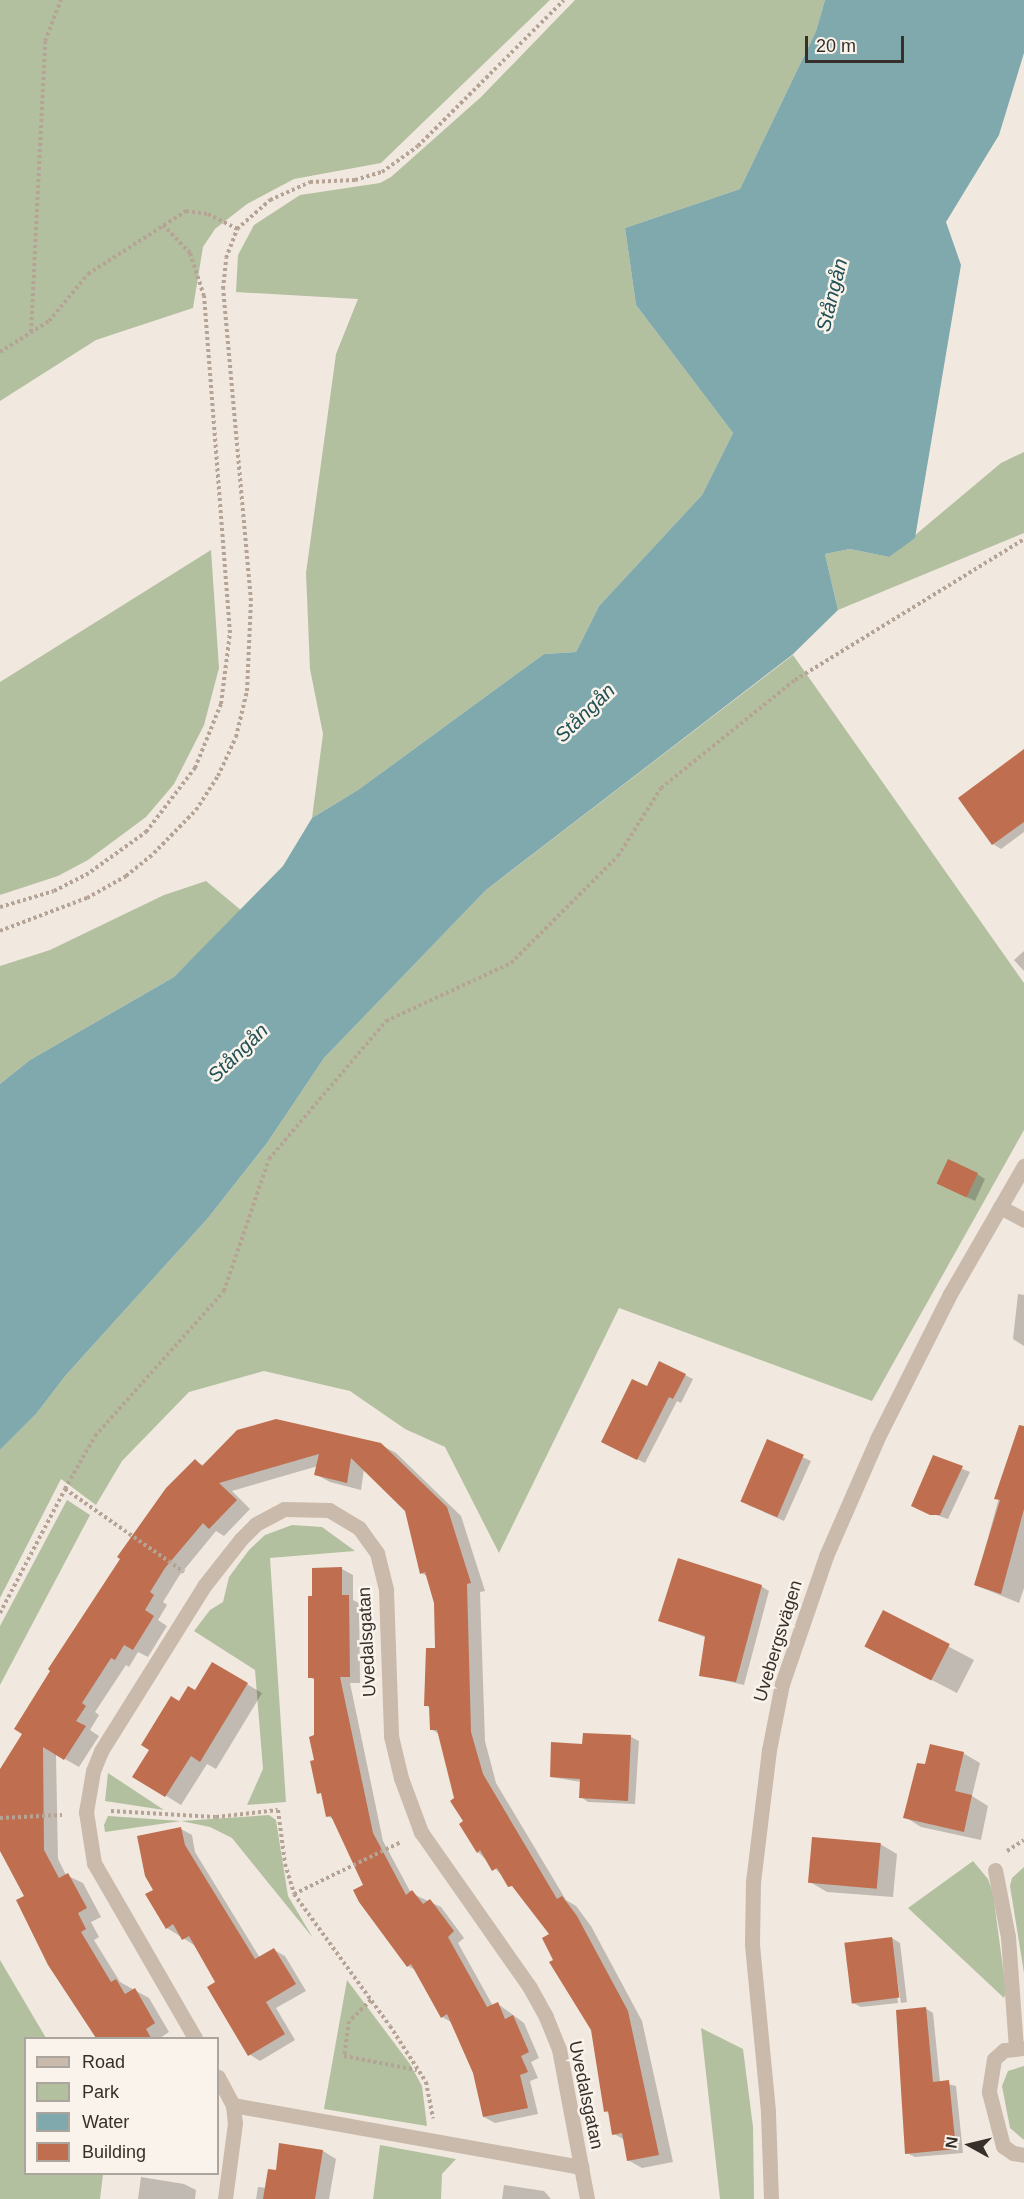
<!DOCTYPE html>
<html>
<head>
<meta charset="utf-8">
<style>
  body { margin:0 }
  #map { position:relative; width:1024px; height:2199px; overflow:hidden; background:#f1e9df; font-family:Arial,sans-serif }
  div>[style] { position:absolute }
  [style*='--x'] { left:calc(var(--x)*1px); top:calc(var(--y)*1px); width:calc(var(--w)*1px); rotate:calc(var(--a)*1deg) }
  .green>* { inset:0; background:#b3c09f }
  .water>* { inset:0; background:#7fa9ad }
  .shadow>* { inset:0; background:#0003 }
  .building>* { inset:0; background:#bf6f4f; transform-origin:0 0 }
  .path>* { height:4px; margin-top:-2px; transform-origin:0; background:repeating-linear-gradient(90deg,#b5a495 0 3px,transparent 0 6px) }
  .minor>* { height:15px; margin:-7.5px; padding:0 7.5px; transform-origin:7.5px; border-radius:7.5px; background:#c9baab }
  span { translate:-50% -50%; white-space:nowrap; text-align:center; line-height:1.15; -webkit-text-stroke:5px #f9f3eb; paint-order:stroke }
  .street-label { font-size:18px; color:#372f2a }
  .water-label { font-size:20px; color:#215157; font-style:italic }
  .legend { position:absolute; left:24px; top:2037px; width:195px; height:138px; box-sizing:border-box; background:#f9f3eb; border:2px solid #aba59e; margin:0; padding:8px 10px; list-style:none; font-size:18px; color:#372f2a }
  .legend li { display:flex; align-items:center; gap:12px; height:30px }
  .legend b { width:30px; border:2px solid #aba59e }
  .north { position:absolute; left:940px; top:2115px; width:60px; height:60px; -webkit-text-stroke:4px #f9f3eb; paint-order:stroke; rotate:278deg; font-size:16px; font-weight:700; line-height:24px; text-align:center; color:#372f2a }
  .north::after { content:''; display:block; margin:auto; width:21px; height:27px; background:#372f2a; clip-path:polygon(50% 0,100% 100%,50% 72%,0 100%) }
  .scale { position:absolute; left:805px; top:36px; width:99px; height:27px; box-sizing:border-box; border:3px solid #372f2a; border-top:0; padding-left:8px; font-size:18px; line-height:21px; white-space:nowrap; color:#372f2a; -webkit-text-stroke:4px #f9f3eb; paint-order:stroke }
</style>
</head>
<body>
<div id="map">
  <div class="green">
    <div style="clip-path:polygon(0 0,550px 0,381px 163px,294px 179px,247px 204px,215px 229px,203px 247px,193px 308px,96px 340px,0 401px)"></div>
    <div style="clip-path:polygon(575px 0,825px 0,816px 31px,740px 189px,625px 228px,636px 305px,733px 433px,702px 495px,599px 606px,576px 652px,544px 654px,358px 790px,312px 818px,323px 734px,310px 669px,306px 573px,336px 354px,358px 299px,236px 292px,238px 255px,254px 225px,300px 195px,380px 183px,391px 177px,481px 97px)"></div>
    <div style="clip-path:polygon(1024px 452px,1024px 533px,838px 610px,825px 554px,850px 549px,889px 557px,1001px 463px)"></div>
    <div style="clip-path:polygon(211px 550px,219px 668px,204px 725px,174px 784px,146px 817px,88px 860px,58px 876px,0 895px,0 682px)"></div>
    <div style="clip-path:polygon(793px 655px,1024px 983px,1024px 1130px,872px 1401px,619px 1308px,499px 1553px,445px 1447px,405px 1429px,350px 1391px,264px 1371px,189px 1392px,122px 1461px,96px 1505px,61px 1479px,0 1598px,0 1450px,36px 1414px,66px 1375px,208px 1218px,267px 1143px,324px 1058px,486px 890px)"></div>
    <div style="clip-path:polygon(206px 881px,242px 911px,174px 977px,30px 1060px,0 1084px,0 966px,50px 950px,164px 895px)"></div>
    <div style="clip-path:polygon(67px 1500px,90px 1515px,0 1685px,0 1626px)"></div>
    <div style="clip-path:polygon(292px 1525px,322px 1527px,355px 1551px,270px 1558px,286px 1802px,247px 1805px,263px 1769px,255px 1670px,194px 1631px,210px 1610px,223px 1602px,229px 1577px,249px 1550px,265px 1535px)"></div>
    <div style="clip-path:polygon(108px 1773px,164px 1810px,105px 1801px)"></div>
    <div style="clip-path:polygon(269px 1815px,276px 1820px,288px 1896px,313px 1938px,232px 1838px,210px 1827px,181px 1821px,105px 1832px,104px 1825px,108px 1816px,181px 1821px)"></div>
    <div style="clip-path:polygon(973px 1861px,988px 1879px,993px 1893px,1006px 1991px,1004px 1998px,908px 1908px)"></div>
    <div style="clip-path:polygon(1024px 1867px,1024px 1973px,1010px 1886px,1012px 1878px)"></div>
    <div style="clip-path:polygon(0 1960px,46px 2038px,26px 2038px,26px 2174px,103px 2174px,100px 2199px,0 2199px)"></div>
    <div style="clip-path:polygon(347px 1980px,410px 2064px,422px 2086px,427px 2126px,324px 2109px)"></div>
    <div style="clip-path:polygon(701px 2028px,743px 2049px,753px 2127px,754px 2199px,720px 2199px)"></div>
    <div style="clip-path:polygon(1024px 2066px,1024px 2140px,1010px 2128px,1002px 2086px,1008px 2071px)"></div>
    <div style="clip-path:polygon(380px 2145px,456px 2159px,442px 2174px,441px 2199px,373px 2199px)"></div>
  </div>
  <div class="water">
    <div style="clip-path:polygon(825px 0,1024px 0,1024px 53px,999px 135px,946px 222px,961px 265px,915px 538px,889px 557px,850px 549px,825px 554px,838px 610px,792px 655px,486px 890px,324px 1058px,267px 1143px,208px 1218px,66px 1375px,36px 1414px,0 1450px,0 1084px,30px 1060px,174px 977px,283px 866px,312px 818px,358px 790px,544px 654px,576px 652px,599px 606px,702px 495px,733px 433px,636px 305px,625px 228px,740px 189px,816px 31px)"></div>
  </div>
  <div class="shadow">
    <div style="clip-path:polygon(1024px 751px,1024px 832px,1001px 849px,993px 844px,960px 799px)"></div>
    <div style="clip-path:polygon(1024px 951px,1024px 971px,1014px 960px)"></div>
    <div style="clip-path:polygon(977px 1174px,985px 1179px,975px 1201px,939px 1184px)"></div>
    <div style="clip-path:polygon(1018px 1294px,1024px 1295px,1024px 1346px,1013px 1339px)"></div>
    <div style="clip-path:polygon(685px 1375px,693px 1379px,681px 1403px,677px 1401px,645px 1463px,610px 1446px,648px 1388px)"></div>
    <div style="clip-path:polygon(768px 1441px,811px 1461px,784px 1521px,748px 1505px)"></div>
    <div style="clip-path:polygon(381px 1445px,396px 1453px,461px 1516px,485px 1591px,480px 1592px,485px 1741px,496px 1783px,566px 1900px,576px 1906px,591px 1926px,642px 2021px,673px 2162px,642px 2168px,628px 2160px,625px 2140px,614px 2134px,610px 2114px,605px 2111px,592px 2029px,556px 1960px,552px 1935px,518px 1891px,478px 1852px,456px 1799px,439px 1734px,431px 1729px,430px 1708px,426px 1705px,436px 1649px,435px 1603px,427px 1576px,421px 1573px,406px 1510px,364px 1469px,361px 1490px,330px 1482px,315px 1474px,318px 1466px,232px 1491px,250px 1509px,224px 1536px,216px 1531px,179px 1576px,163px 1602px,167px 1605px,158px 1620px,167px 1626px,148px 1657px,138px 1652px,129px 1667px,126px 1665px,95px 1712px,99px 1715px,90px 1730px,99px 1736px,79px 1767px,56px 1754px,58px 1859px,66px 1875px,83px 1883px,101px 1917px,91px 1922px,99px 1937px,94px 1940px,120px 1982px,149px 1998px,169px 2032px,160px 2038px,96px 2038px,50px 1964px,26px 1897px,0 1772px,195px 1461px,205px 1466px)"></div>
    <div style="clip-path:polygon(1011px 1454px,1024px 1461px,1024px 1588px,1019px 1603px,975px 1585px)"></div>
    <div style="clip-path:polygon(934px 1457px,970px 1472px,948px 1519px,921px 1510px)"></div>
    <div style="clip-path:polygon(342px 1569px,353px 1575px,353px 1600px,359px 1603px,360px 1683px,350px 1683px,383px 1841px,411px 1893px,441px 1907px,464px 1938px,458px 1943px,493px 2006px,498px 2004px,524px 2023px,539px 2058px,531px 2062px,538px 2078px,530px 2081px,538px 2114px,495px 2123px,484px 2117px,474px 2072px,453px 2023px,442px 2017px,417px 1971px,408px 1966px,334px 1820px,328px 1816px,312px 1762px,316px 1761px,315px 1680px,309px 1677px)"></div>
    <div style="clip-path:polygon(761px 1586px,769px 1591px,744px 1685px,701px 1675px,707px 1638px,660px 1620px)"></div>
    <div style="clip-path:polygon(883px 1612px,974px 1660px,957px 1693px,891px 1659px)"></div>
    <div style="clip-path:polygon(213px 1664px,262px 1693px,216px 1769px,207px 1764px,181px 1805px,134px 1776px,179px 1703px,196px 1692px)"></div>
    <div style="clip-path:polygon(631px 1737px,639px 1741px,635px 1804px,588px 1802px,581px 1797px,581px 1782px,551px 1777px,583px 1746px)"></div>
    <div style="clip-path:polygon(963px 1753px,980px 1763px,972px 1796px,988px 1806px,981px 1840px,921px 1827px,905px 1817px,926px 1766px)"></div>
    <div style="clip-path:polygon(181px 1829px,192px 1835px,195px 1852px,260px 1958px,274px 1950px,285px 1956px,306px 1991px,276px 2008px,295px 2040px,260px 2061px,249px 2054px,217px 1983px,194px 1945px,167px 1928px,155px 1890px)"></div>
    <div style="clip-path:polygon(880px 1844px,897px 1854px,893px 1897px,827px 1892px,810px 1882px)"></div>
    <div style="clip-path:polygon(892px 1938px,900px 1943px,907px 2002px,901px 2003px,891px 1941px,898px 2003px,861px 2007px,853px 2003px,846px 1944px)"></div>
    <div style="clip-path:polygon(925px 2008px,933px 2013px,940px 2082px,956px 2086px,963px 2153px,915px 2157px,907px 2153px)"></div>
    <div style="clip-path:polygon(323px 2151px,336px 2159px,329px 2199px,256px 2199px,258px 2187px,267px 2188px,277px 2172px)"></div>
    <div style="clip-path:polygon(141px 2177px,184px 2184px,196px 2190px,195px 2199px,138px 2199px)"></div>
    <div style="clip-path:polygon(504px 2185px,544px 2191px,551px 2199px,502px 2199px)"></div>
  </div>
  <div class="building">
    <div style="clip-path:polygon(1024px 749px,1024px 822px,992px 845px,958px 798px)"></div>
    <div style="left:948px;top:1159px;width:33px;height:27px;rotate:25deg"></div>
    <div style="clip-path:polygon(659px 1361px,686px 1374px,673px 1399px,669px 1397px,637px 1460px,601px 1442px,632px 1379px,647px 1386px)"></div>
    <div style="clip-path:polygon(276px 1419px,381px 1443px,447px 1507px,471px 1583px,467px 1584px,471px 1732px,483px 1774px,557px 1899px,562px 1896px,577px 1916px,628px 2011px,659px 2155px,627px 2161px,622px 2133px,612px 2135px,608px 2111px,604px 2112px,591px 2030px,549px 1962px,553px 1960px,542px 1938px,549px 1934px,512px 1886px,508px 1887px,497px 1868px,492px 1871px,480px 1850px,477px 1853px,459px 1824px,463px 1821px,450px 1801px,454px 1798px,437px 1730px,430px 1730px,429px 1706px,424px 1706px,426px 1648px,435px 1648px,434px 1603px,425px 1572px,420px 1574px,405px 1511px,351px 1458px,347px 1483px,314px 1475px,319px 1454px,219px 1483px,237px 1500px,209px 1529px,203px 1523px,165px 1568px,150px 1592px,154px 1595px,145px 1610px,154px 1616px,133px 1650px,124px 1645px,115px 1660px,111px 1658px,82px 1703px,86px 1706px,76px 1721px,86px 1726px,64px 1760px,43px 1747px,44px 1850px,59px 1878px,68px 1873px,87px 1908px,78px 1913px,86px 1929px,81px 1932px,111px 1982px,116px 1979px,125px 1994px,135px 1988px,155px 2023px,146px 2029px,151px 2038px,96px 2038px,48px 1965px,16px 1900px,24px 1896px,0 1851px,0 1769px,22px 1734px,14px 1729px,50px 1671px,48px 1669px,120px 1559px,117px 1557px,166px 1488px,195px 1459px,202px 1466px,237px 1430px)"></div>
    <div style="clip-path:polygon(1019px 1425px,1024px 1426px,1024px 1509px,1001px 1594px,974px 1585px,1000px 1500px,994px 1499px)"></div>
    <div style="left:767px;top:1439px;width:40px;height:68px;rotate:23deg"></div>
    <div style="clip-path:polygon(933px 1455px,963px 1466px,940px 1515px,930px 1515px,911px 1506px)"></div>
    <div style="clip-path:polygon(678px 1558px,762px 1585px,736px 1682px,699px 1676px,705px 1636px,658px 1621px)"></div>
    <div style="clip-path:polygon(342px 1567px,342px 1595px,349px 1595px,350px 1677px,340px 1677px,373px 1833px,406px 1895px,412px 1890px,423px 1904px,430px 1899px,454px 1931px,448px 1937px,487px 2007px,498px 2002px,505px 2019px,513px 2015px,529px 2052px,521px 2056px,528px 2072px,520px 2075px,528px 2108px,483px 2117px,473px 2073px,447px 2014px,441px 2018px,411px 1964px,407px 1967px,359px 1902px,353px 1890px,363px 1885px,331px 1816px,326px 1817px,321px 1793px,317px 1794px,310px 1761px,314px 1760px,309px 1737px,314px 1735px,314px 1678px,308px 1678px,308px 1596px,312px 1596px,312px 1568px)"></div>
    <div style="left:883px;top:1610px;width:75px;height:41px;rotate:27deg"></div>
    <div style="clip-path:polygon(212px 1662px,248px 1683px,200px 1762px,191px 1756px,165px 1797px,132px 1777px,149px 1750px,141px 1745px,171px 1696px,179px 1701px,188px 1686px,195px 1690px)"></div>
    <div style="clip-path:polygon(583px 1733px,631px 1735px,628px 1801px,579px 1798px,580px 1779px,550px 1777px,551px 1742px,582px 1744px)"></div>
    <div style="clip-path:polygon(930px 1744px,964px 1752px,955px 1791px,972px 1795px,964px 1832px,903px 1818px,917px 1763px,925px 1764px)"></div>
    <div style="clip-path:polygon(181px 1827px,185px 1845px,255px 1959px,274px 1948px,296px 1984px,266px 2002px,285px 2034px,248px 2056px,207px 1987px,215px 1982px,189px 1936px,182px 1940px,173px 1924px,166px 1929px,145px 1894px,153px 1890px,145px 1876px,137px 1836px)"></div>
    <div style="left:812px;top:1837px;width:69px;height:46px;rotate:5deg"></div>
    <div style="left:892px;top:1937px;width:61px;height:48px;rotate:83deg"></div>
    <div style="clip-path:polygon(926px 2007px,933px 2082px,949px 2080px,956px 2149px,905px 2154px,896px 2010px)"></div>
    <div style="clip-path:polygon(279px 2143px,323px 2150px,315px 2199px,263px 2199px,268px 2169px,276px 2170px)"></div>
  </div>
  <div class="path">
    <div style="--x:31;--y:332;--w:291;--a:-87.2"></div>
    <div style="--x:45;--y:41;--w:44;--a:-68.7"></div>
    <div style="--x:0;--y:352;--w:58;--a:-32.3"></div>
    <div style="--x:49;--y:321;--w:61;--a:-50.3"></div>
    <div style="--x:88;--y:274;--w:117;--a:-32.7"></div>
    <div style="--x:186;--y:211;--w:22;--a:8"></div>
    <div style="--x:208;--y:214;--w:33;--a:27"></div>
    <div style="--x:0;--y:907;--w:56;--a:-16.5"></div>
    <div style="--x:54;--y:891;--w:36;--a:-27"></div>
    <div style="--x:86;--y:875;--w:74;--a:-35.6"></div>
    <div style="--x:146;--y:832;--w:81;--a:-52.6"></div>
    <div style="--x:195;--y:768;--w:69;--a:-67.9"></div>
    <div style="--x:221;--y:704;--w:72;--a:-82.8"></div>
    <div style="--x:230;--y:633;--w:338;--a:-94.4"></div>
    <div style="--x:204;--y:296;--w:45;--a:-108"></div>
    <div style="--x:190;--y:253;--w:39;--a:-134"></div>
    <div style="--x:0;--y:931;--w:93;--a:-20.8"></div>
    <div style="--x:87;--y:898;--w:45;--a:-29.4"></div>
    <div style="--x:126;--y:876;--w:36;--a:-39"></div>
    <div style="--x:154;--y:853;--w:60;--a:-45.7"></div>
    <div style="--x:196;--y:810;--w:40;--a:-57.1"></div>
    <div style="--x:218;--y:776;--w:43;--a:-65.2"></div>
    <div style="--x:236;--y:737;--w:47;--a:-76.6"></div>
    <div style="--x:247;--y:691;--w:90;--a:-87.5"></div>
    <div style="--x:251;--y:601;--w:313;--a:-95.1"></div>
    <div style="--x:223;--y:289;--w:31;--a:-84"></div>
    <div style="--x:226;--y:258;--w:31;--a:-69"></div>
    <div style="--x:237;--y:229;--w:44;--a:-41.3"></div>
    <div style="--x:270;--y:200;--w:44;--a:-24.2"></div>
    <div style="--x:310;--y:182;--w:45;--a:-2.5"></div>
    <div style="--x:355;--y:180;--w:28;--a:-17"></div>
    <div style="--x:382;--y:172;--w:44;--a:-35.8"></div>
    <div style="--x:418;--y:146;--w:206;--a:-45"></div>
    <div style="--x:65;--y:1489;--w:61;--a:-60.5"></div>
    <div style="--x:95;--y:1436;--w:194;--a:-48.3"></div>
    <div style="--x:224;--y:1291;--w:139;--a:-71.2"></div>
    <div style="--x:269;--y:1159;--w:181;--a:-49.7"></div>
    <div style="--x:386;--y:1021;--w:138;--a:-24.9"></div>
    <div style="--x:511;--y:963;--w:151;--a:-45"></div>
    <div style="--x:618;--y:856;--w:80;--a:-57.7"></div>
    <div style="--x:661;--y:788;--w:172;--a:-38.9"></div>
    <div style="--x:795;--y:680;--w:269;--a:-31.6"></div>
    <div style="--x:0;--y:1613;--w:140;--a:-62.3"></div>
    <div style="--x:65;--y:1489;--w:145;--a:34.9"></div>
    <div style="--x:111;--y:1811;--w:105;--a:3.3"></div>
    <div style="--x:216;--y:1817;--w:62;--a:-6.4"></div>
    <div style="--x:278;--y:1810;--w:54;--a:82.6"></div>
    <div style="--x:285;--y:1864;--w:31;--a:73"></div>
    <div style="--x:294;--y:1894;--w:119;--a:-25.9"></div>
    <div style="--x:0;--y:1818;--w:62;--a:-2.8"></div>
    <div style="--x:1007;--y:1851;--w:20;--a:-33"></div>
    <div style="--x:294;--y:1894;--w:163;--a:54"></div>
    <div style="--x:390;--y:2026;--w:67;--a:57.3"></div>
    <div style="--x:426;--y:2082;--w:37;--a:79"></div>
    <div style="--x:371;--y:2000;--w:30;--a:136"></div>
    <div style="--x:349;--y:2021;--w:35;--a:98"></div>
    <div style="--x:344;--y:2056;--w:74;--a:10.9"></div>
  </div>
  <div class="minor">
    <div style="--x:1000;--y:1207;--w:27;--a:28"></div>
    <div style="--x:995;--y:1870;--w:68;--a:79"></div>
    <div style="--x:1008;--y:1937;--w:111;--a:85.9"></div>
    <div style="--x:195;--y:2038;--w:202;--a:-120"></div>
    <div style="--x:94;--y:1863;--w:52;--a:-98.9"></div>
    <div style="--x:86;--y:1812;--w:42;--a:-80.3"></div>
    <div style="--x:93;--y:1771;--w:22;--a:-68"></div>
    <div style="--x:101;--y:1751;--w:195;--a:-58"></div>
    <div style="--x:204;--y:1586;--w:60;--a:-51.8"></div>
    <div style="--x:241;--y:1539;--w:21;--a:-45"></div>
    <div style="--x:256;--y:1524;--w:32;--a:-28"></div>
    <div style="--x:284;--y:1509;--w:45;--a:1.3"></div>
    <div style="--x:329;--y:1510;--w:35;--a:31"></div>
    <div style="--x:359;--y:1528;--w:31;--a:54"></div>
    <div style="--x:377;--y:1553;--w:38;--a:76"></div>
    <div style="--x:386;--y:1590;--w:146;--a:88"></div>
    <div style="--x:391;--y:1736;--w:43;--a:76.6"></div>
    <div style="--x:401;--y:1778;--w:58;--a:69.7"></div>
    <div style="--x:421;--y:1832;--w:188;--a:55"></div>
    <div style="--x:529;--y:1986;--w:35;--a:61"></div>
    <div style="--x:546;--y:2017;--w:35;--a:68"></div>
    <div style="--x:559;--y:2049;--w:153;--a:79.4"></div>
    <div style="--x:1024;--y:2048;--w:20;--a:174"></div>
    <div style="--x:1004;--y:2050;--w:13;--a:138"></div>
    <div style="--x:994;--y:2059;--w:33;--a:99"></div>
    <div style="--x:989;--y:2092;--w:56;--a:75.5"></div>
    <div style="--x:1003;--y:2146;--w:12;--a:35"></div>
    <div style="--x:1013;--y:2153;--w:11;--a:10"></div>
    <div style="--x:218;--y:2077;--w:32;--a:62"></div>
    <div style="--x:233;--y:2105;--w:18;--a:84"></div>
    <div style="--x:235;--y:2123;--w:77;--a:97.5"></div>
    <div style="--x:233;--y:2105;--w:354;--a:10.1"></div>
    <div style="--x:771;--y:2199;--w:88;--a:-92"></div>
    <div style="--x:768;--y:2111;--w:168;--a:-95.5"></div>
    <div style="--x:752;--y:1944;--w:62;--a:-89.1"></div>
    <div style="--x:753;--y:1882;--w:133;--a:-83.1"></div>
    <div style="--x:769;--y:1750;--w:67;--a:-78.9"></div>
    <div style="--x:782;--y:1684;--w:135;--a:-71"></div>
    <div style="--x:826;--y:1556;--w:128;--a:-66.4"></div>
    <div style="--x:877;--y:1439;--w:162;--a:-63.3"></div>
    <div style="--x:950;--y:1294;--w:148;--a:-60"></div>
  </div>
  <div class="street-label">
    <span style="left:778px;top:1641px;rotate:-73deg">Uvebergsvägen</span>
    <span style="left:367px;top:1642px;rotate:-93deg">Uvedalsgatan</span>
    <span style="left:586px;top:2095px;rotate:78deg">Uvedalsgatan</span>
  </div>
  <div class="water-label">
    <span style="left:832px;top:295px;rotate:-76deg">Stångån</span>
    <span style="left:585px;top:713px;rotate:-44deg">Stångån</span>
    <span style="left:238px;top:1053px;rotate:-44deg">Stångån</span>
  </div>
  <ul class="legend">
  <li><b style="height:8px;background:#c9baab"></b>Road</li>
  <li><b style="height:16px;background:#b3c09f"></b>Park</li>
  <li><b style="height:16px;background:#7fa9ad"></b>Water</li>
  <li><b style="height:16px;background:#bf6f4f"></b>Building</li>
  </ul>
  <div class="north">N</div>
  <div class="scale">20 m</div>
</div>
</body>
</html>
